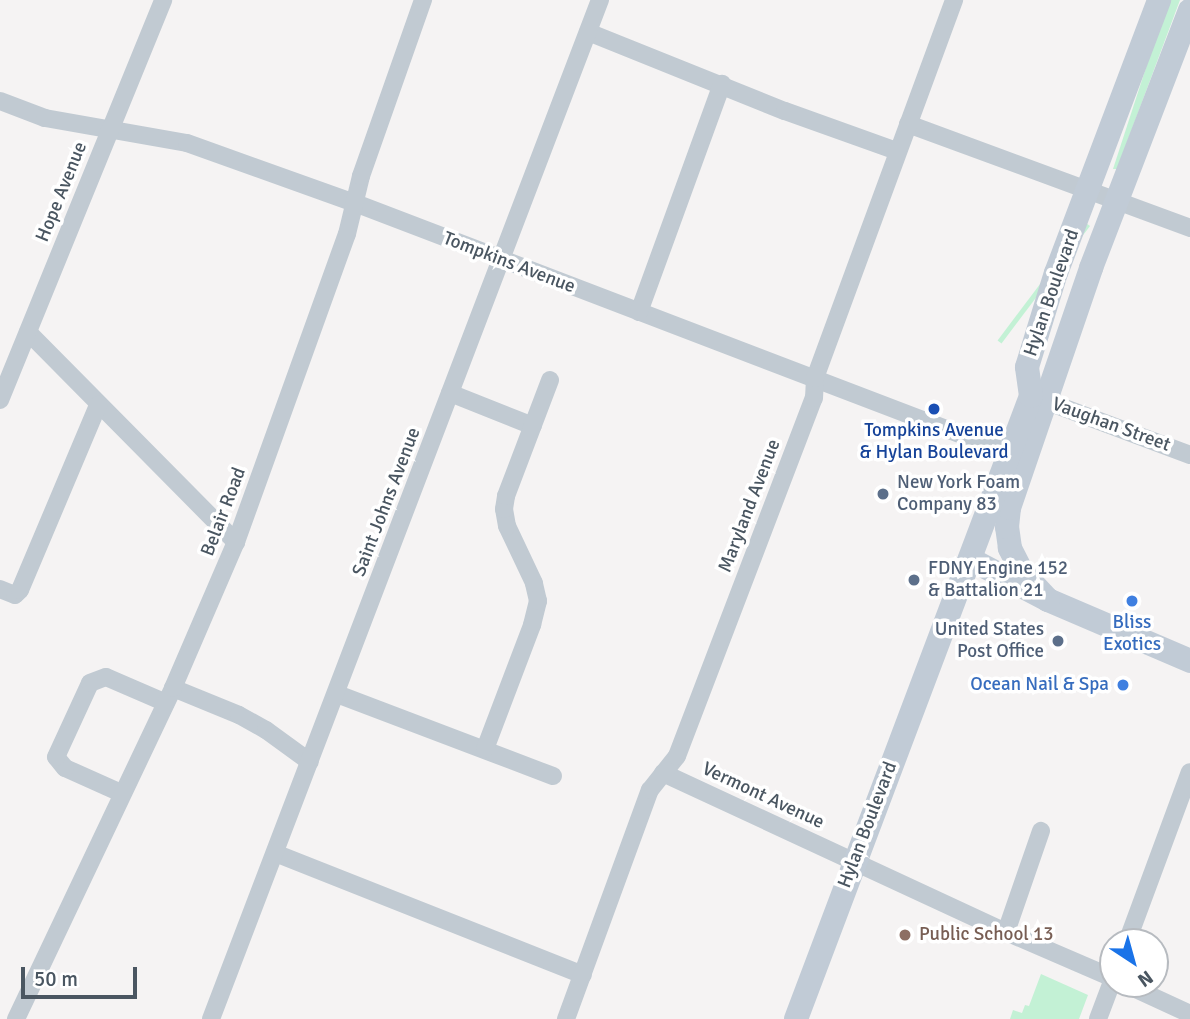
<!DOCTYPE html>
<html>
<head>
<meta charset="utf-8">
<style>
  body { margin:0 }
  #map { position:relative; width:1190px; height:1019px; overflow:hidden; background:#f5f3f3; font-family:Signika,sans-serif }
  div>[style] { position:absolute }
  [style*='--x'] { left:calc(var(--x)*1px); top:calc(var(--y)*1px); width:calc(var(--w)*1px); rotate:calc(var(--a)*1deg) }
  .green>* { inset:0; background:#c3f1d5; transform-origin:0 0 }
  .street>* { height:18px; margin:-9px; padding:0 9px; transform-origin:9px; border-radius:9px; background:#c1cad2 }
  .secondary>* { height:24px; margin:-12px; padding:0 12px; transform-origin:12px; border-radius:12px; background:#c1cbd6 }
  .dots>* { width:19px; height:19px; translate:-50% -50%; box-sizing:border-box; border:4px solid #fff; border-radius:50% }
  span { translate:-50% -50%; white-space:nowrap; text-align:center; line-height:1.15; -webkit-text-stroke:7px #fff; paint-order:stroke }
  .street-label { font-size:19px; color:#4a5661 }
  .transit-label { font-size:19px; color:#164399 }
  .service-label { font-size:19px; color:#4e5e75 }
  .left { translate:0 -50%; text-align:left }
  .right { translate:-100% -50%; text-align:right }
  .shop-label { font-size:19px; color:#366cbe }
  .education-label { font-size:19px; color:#785e54 }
  .north { position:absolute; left:1099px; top:928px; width:70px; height:70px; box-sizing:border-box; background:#fff; border:2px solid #b7bbc0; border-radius:50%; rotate:144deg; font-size:19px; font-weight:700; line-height:28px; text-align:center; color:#4a5661 }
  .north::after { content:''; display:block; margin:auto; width:24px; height:32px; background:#1a73e8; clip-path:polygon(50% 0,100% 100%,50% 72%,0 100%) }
  .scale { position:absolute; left:21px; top:967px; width:116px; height:32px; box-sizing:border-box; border:4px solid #4a5661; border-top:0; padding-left:9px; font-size:21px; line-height:24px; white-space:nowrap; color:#4a5661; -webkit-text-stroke:5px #fff; paint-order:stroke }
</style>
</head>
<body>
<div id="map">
  <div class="green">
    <div style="clip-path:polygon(1168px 0,1180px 0,1117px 169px,1113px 169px)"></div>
    <div style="left:1086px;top:223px;width:5px;height:147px;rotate:37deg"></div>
    <div style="clip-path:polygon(1041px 974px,1088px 995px,1079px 1019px,1010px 1019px,1013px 1010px,1022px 1013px,1025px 1005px,1029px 1006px)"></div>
  </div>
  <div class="street">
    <div style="--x:588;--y:32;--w:212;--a:21.9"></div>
    <div style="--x:785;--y:111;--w:119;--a:19.7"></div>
    <div style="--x:0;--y:101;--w:48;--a:20.7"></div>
    <div style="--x:45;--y:118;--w:144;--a:10"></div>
    <div style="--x:187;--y:143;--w:178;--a:19.7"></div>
    <div style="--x:355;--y:203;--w:700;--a:20.92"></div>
    <div style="--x:908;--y:124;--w:301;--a:20.2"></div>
    <div style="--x:639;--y:312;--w:243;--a:-70"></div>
    <div style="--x:28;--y:332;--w:296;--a:45.3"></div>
    <div style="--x:450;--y:393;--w:89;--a:21.7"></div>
    <div style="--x:0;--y:400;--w:432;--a:-67.8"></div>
    <div style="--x:1043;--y:400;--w:157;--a:20.5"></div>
    <div style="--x:0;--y:589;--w:16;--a:22"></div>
    <div style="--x:15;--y:595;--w:7;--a:-45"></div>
    <div style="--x:20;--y:590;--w:201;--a:-67.1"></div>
    <div style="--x:173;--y:688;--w:71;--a:22.2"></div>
    <div style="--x:239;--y:715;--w:31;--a:29"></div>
    <div style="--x:266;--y:730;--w:54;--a:36"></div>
    <div style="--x:337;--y:694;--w:231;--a:20.8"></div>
    <div style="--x:485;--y:749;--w:133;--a:-69.2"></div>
    <div style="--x:532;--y:625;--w:25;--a:-76"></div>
    <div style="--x:538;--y:601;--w:18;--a:-103"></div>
    <div style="--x:534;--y:583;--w:63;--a:-115.3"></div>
    <div style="--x:507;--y:526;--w:17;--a:-100"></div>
    <div style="--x:504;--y:509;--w:13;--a:-81"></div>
    <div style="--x:506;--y:496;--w:124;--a:-69.2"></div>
    <div style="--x:663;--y:773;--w:378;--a:24.9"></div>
    <div style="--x:1006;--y:932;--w:116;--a:23.3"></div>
    <div style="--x:121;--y:793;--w:61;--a:-155.9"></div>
    <div style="--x:65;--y:768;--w:14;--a:-129"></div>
    <div style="--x:56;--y:757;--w:81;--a:-65.3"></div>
    <div style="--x:90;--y:683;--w:17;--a:-21"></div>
    <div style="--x:106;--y:677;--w:65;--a:23.4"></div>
    <div style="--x:275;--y:853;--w:331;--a:21.6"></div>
    <div style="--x:1006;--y:932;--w:107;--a:-70.9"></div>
    <div style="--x:1127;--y:942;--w:181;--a:-69.7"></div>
    <div style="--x:1125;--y:984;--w:72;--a:24.8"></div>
    <div style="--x:16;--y:1019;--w:366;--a:-64.6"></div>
    <div style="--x:173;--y:688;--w:159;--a:-66.7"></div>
    <div style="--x:236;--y:542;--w:327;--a:-70.2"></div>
    <div style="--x:347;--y:234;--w:60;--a:-76.4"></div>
    <div style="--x:361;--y:176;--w:187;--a:-70.6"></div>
    <div style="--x:211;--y:1019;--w:1091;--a:-69.11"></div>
    <div style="--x:566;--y:1019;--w:244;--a:-69.9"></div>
    <div style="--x:650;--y:790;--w:43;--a:-51.5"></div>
    <div style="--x:677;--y:756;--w:383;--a:-69.1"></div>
    <div style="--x:814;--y:398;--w:20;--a:-87"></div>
    <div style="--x:815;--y:378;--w:403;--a:-69.8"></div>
    <div style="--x:1098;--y:1019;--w:43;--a:-69.4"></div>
  </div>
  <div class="secondary">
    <div style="--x:970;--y:559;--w:88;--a:27.7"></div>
    <div style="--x:1048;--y:600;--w:155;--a:23.2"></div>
    <div style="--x:1048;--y:600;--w:38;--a:-133"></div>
    <div style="--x:1022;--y:572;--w:27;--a:-117"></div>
    <div style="--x:1010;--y:548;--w:21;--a:-98"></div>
    <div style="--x:1007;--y:527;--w:19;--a:-84"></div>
    <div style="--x:1009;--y:508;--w:254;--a:-71.1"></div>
    <div style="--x:1091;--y:268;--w:276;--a:-69"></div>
    <div style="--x:796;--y:1019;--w:666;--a:-69.33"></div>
    <div style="--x:1031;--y:396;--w:29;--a:-98"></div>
    <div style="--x:1027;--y:367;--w:98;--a:-72.9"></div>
    <div style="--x:1056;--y:273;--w:292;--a:-69.3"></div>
  </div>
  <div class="dots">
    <div style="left:934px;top:409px;background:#1a4fb4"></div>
    <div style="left:883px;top:494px;background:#5c6f8a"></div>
    <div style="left:914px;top:580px;background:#5c6f8a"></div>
    <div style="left:1132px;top:601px;background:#3f7fe0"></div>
    <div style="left:1058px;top:641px;background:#5c6f8a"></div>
    <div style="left:1123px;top:685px;background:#3f7fe0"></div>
    <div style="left:905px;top:935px;background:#8d6e63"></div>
  </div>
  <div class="street-label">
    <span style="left:62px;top:192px;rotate:-68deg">Hope Avenue</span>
    <span style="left:509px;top:263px;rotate:21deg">Tompkins Avenue</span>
    <span style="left:1052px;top:293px;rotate:-71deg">Hylan Boulevard</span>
    <span style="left:1111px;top:425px;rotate:20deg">Vaughan Street</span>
    <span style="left:387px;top:502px;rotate:-69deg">Saint Johns Avenue</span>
    <span style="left:750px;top:506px;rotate:-69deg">Maryland Avenue</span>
    <span style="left:224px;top:512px;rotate:-69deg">Belair Road</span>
    <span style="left:763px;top:796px;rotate:25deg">Vermont Avenue</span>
    <span style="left:868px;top:825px;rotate:-69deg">Hylan Boulevard</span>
  </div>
  <div class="transit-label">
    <span style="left:934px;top:442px">Tompkins Avenue<br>&amp; Hylan Boulevard</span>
  </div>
  <div class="service-label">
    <span class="left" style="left:897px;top:494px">New York Foam<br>Company 83</span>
    <span class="left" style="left:928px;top:580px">FDNY Engine 152<br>&amp; Battalion 21</span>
    <span class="right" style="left:1044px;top:641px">United States<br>Post Office</span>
  </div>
  <div class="shop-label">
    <span style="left:1132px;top:634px">Bliss<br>Exotics</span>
    <span class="right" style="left:1109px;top:685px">Ocean Nail &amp; Spa</span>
  </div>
  <div class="education-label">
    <span class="left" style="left:919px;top:935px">Public School 13</span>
  </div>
  <div class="north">N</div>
  <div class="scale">50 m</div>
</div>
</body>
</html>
